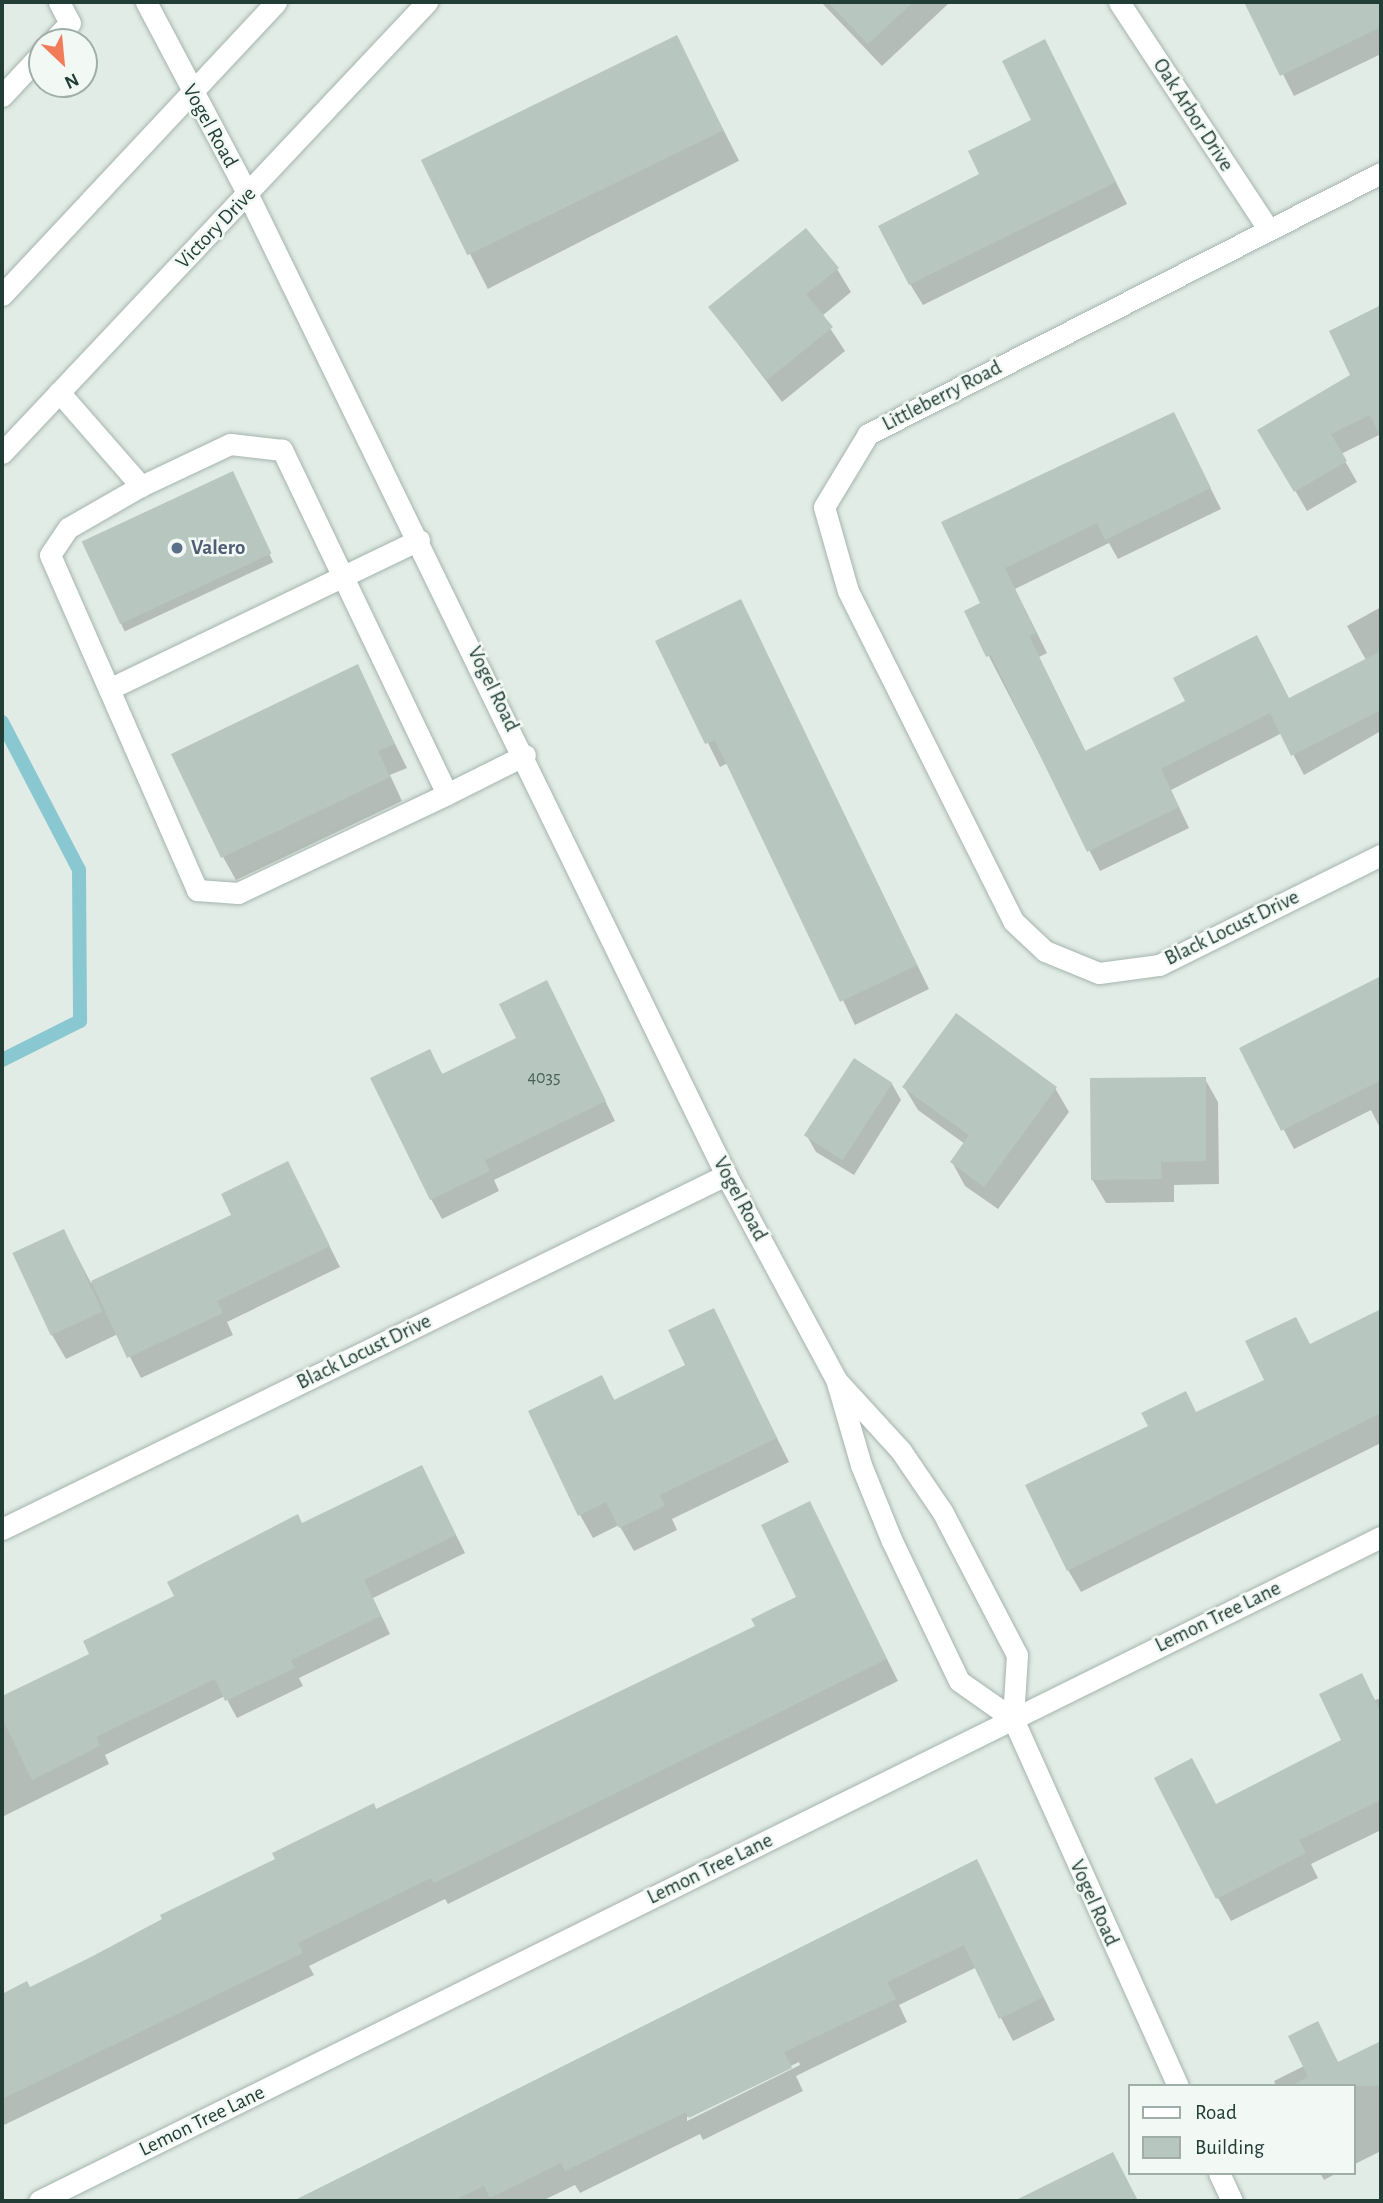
<!DOCTYPE html>
<html>
<head>
<meta charset="utf-8">
<style>
  body { margin:0 }
  #map { position:relative; width:1383px; height:2203px; overflow:hidden; background:#e2ece7; font-family:"Alegreya Sans",sans-serif }
  div>[style] { position:absolute }
  [style*='--x'] { left:calc(var(--x)*1px); top:calc(var(--y)*1px); width:calc(var(--w)*1px); rotate:calc(var(--a)*1deg) }
  .shadow>* { inset:0; background:#0003; transform-origin:0 0 }
  .stream>* { height:14px; margin:-7px; padding:0 7px; transform-origin:7px; border-radius:7px; background:#8ac8d1 }
  .building>* { inset:0; background:#b7c7c0; transform-origin:0 0 }
  .roads { filter:drop-shadow(0 0 2px #a5b4ae) drop-shadow(0 0 2px #a5b4ae) }
  .lane>* { height:21px; margin:-10.5px; padding:0 10.5px; transform-origin:10.5px; border-radius:10.5px; background:#fff }
  .street>* { height:21px; margin:-10.5px; padding:0 10.5px; transform-origin:10.5px; border-radius:10.5px; background:#fff }
  .secondary>* { height:21px; margin:-10.5px; padding:0 10.5px; transform-origin:10.5px; border-radius:10.5px; background:#fff }
  .dots>* { width:19px; height:19px; translate:-50% -50%; box-sizing:border-box; border:4px solid #f2f9f5; border-radius:50% }
  span { translate:-50% -50%; white-space:nowrap; text-align:center; line-height:1.15; -webkit-text-stroke:5px #f2f9f5; paint-order:stroke }
  .number-label { font-size:18px; color:#476058 }
  .number-label span { -webkit-text-stroke-width:0 }
  .street-label { font-size:21px; color:#223d35 }
  .service-label { font-size:21px; color:#4e5e75; font-weight:700 }
  .left { translate:0 -50%; text-align:left }
  .frame { position:absolute; inset:0; border:4px solid #223d35; pointer-events:none }
  .legend { position:absolute; left:1128px; top:2084px; width:228px; height:91px; box-sizing:border-box; background:#f2f9f5; border:2px solid #9faea8; margin:0; padding:9px 12px; list-style:none; font-size:21px; color:#223d35 }
  .legend li { display:flex; align-items:center; gap:14px; height:35px }
  .legend b { width:35px; border:2px solid #9faea8 }
  .north { position:absolute; left:28px; top:28px; width:70px; height:70px; box-sizing:border-box; background:#f2f9f5; border:2px solid #9faea8; border-radius:50%; rotate:154deg; font-size:19px; font-weight:700; line-height:28px; text-align:center; color:#223d35 }
  .north::after { content:''; display:block; margin:auto; width:24px; height:32px; background:#f27c5a; clip-path:polygon(50% 0,100% 100%,50% 72%,0 100%) }
</style>
</head>
<body>
<div id="map">
  <div class="shadow">
    <div style="clip-path:polygon(821px 2px,947px 2px,948px 4px,882px 66px)"></div>
    <div style="clip-path:polygon(1246px 2px,1381px 2px,1381px 54px,1294px 96px)"></div>
    <div style="left:676px;top:37px;width:139px;height:282px;rotate:63deg"></div>
    <div style="clip-path:polygon(1056px 63px,1127px 204px,923px 305px,910px 284px,981px 174px,1034px 120px)"></div>
    <div style="clip-path:polygon(837px 269px,851px 292px,822px 316px,845px 351px,782px 402px,711px 308px)"></div>
    <div style="clip-path:polygon(1381px 307px,1381px 434px,1341px 454px,1357px 482px,1307px 511px,1260px 430px,1352px 375px,1331px 332px)"></div>
    <div style="clip-path:polygon(1173px 414px,1221px 509px,1118px 559px,1109px 543px,1015px 589px,1047px 653px,1039px 657px,1086px 752px,1289px 700px,1366px 660px,1347px 626px,1381px 607px,1381px 731px,1304px 775px,1282px 733px,1171px 790px,1189px 828px,1100px 871px,966px 612px,983px 604px,943px 522px)"></div>
    <div style="left:234px;top:478px;width:93px;height:164px;rotate:65deg"></div>
    <div style="clip-path:polygon(740px 601px,929px 989px,855px 1025px,728px 763px,720px 767px,657px 641px)"></div>
    <div style="clip-path:polygon(357px 667px,407px 768px,390px 775px,402px 801px,236px 880px,223px 857px)"></div>
    <div style="clip-path:polygon(1381px 978px,1381px 1130px,1371px 1110px,1294px 1149px,1241px 1049px)"></div>
    <div style="clip-path:polygon(557px 1002px,615px 1121px,494px 1180px,499px 1191px,442px 1219px,431px 1199px,429px 1051px,443px 1075px,518px 1039px)"></div>
    <div style="clip-path:polygon(1205px 1079px,1218px 1102px,1219px 1184px,1174px 1185px,1174px 1202px,1106px 1203px,1092px 1179px)"></div>
    <div style="clip-path:polygon(892px 1084px,901px 1100px,854px 1175px,816px 1152px,807px 1136px)"></div>
    <div style="clip-path:polygon(904px 1087px,1055px 1088px,1069px 1112px,998px 1209px,965px 1186px,952px 1162px,965px 1144px,918px 1110px)"></div>
    <div style="clip-path:polygon(288px 1163px,340px 1267px,227px 1322px,233px 1335px,141px 1378px,118px 1334px,66px 1359px,52px 1335px,64px 1231px,91px 1283px,233px 1216px)"></div>
    <div style="clip-path:polygon(713px 1310px,789px 1462px,672px 1519px,677px 1530px,634px 1551px,619px 1525px,593px 1538px,580px 1515px,601px 1378px,615px 1401px,687px 1366px)"></div>
    <div style="clip-path:polygon(1381px 1311px,1381px 1443px,1081px 1592px,1068px 1570px,1197px 1414px,1266px 1380px,1311px 1346px)"></div>
    <div style="clip-path:polygon(431px 1485px,465px 1553px,373px 1598px,390px 1634px,299px 1678px,303px 1686px,237px 1718px,225px 1696px,105px 1755px,109px 1764px,2px 1817px,2px 1698px,91px 1654px,176px 1597px,302px 1525px)"></div>
    <div style="clip-path:polygon(809px 1503px,898px 1681px,448px 1904px,445px 1899px,309px 1966px,314px 1975px,2px 2126px,2px 1995px,27px 1983px,30px 1989px,376px 1811px,757px 1627px,798px 1598px)"></div>
    <div style="clip-path:polygon(1361px 1675px,1375px 1700px,1381px 1698px,1381px 1830px,1311px 1864px,1318px 1878px,1231px 1921px,1218px 1898px,1216px 1806px,1343px 1740px)"></div>
    <div style="clip-path:polygon(evenodd,976px 1862px,1055px 2020px,1013px 2041px,975px 1968px,899px 2005px,907px 2022px,796px 2076px,803px 2091px,703px 2140px,700px 2134px,580px 2193px,575px 2185px,542px 2201px,294px 2201px,887px 1910px,976px 1862px,799px 2062px,800px 2065px,687px 2121px,687px 2117px,799px 2062px)"></div>
    <div style="clip-path:polygon(1317px 2023px,1339px 2064px,1381px 2043px,1381px 2151px,1353px 2165px,1353px 2086px,1276px 2086px,1274px 2081px,1304px 2066px)"></div>
    <div style="clip-path:polygon(1113px 2154px,1138px 2201px,1015px 2201px)"></div>
    <div style="clip-path:polygon(1320px 2173px,1337px 2173px,1324px 2180px)"></div>
  </div>
  <div class="stream">
    <div style="--x:2;--y:722;--w:167;--a:62.5"></div>
    <div style="--x:79;--y:870;--w:151;--a:89.6"></div>
    <div style="--x:80;--y:1021;--w:87;--a:153.4"></div>
  </div>
  <div class="building">
    <div style="clip-path:polygon(828px 2px,913px 2px,868px 44px)"></div>
    <div style="clip-path:polygon(1244px 2px,1381px 2px,1381px 27px,1280px 76px)"></div>
    <div style="left:677px;top:35px;width:106px;height:285px;rotate:64deg"></div>
    <div style="clip-path:polygon(1045px 39px,1116px 182px,909px 285px,878px 226px,979px 174px,968px 151px,1031px 120px,1002px 61px)"></div>
    <div style="clip-path:polygon(806px 228px,839px 268px,806px 294px,833px 327px,767px 380px,708px 307px)"></div>
    <div style="clip-path:polygon(1381px 305px,1381px 439px,1370px 415px,1331px 434px,1347px 461px,1294px 492px,1257px 430px,1350px 375px,1329px 331px)"></div>
    <div style="clip-path:polygon(1174px 412px,1211px 488px,1105px 540px,1097px 523px,1005px 568px,1036px 633px,1029px 636px,1085px 751px,1185px 701px,1173px 678px,1257px 635px,1289px 698px,1381px 651px,1381px 710px,1291px 756px,1270px 713px,1161px 769px,1179px 807px,1087px 852px,991px 655px,986px 657px,964px 611px,980px 603px,941px 522px)"></div>
    <div style="left:233px;top:471px;width:91px;height:167px;rotate:65deg"></div>
    <div style="clip-path:polygon(741px 599px,917px 965px,840px 1002px,715px 740px,705px 744px,655px 641px)"></div>
    <div style="clip-path:polygon(358px 664px,395px 744px,378px 751px,390px 777px,221px 858px,171px 754px)"></div>
    <div style="clip-path:polygon(1381px 976px,1381px 1080px,1281px 1131px,1239px 1048px)"></div>
    <div style="clip-path:polygon(547px 980px,606px 1101px,485px 1160px,490px 1171px,430px 1200px,370px 1078px,430px 1049px,442px 1074px,516px 1038px,499px 1004px)"></div>
    <div style="clip-path:polygon(956px 1013px,1057px 1087px,984px 1187px,950px 1162px,969px 1135px,902px 1087px)"></div>
    <div style="left:854px;top:1058px;width:46px;height:92px;rotate:33deg"></div>
    <div style="clip-path:polygon(1206px 1077px,1206px 1161px,1161px 1162px,1162px 1179px,1091px 1180px,1090px 1078px)"></div>
    <div style="clip-path:polygon(288px 1161px,330px 1246px,217px 1301px,223px 1313px,127px 1358px,91px 1281px,231px 1215px,221px 1194px)"></div>
    <div style="left:64px;top:1229px;width:91px;height:57px;rotate:65deg"></div>
    <div style="clip-path:polygon(714px 1308px,777px 1438px,660px 1495px,665px 1506px,619px 1528px,606px 1502px,578px 1516px,528px 1411px,602px 1375px,614px 1400px,685px 1365px,668px 1330px)"></div>
    <div style="clip-path:polygon(1381px 1309px,1381px 1413px,1067px 1571px,1025px 1485px,1148px 1426px,1141px 1413px,1186px 1391px,1196px 1412px,1264px 1380px,1245px 1341px,1296px 1317px,1310px 1344px)"></div>
    <div style="clip-path:polygon(422px 1465px,456px 1535px,364px 1580px,381px 1616px,291px 1660px,295px 1668px,225px 1701px,215px 1679px,96px 1737px,100px 1746px,32px 1780px,2px 1718px,2px 1696px,89px 1654px,83px 1641px,174px 1596px,167px 1582px,298px 1514px,302px 1523px)"></div>
    <div style="clip-path:polygon(810px 1501px,887px 1659px,434px 1883px,431px 1878px,298px 1943px,303px 1953px,2px 2099px,2px 1994px,27px 1981px,30px 1987px,91px 1957px,162px 1919px,160px 1915px,275px 1859px,272px 1853px,374px 1803px,376px 1809px,755px 1626px,751px 1619px,796px 1597px,761px 1525px)"></div>
    <div style="clip-path:polygon(1362px 1673px,1381px 1713px,1381px 1800px,1299px 1840px,1306px 1853px,1216px 1899px,1154px 1778px,1192px 1758px,1216px 1804px,1341px 1740px,1319px 1694px)"></div>
    <div style="clip-path:polygon(977px 1859px,1043px 1997px,999px 2019px,964px 1945px,887px 1982px,896px 1999px,784px 2052px,792px 2068px,689px 2118px,686px 2112px,565px 2171px,561px 2163px,490px 2198px,484px 2186px,453px 2201px,293px 2201px)"></div>
    <div style="clip-path:polygon(1318px 2021px,1338px 2062px,1381px 2041px,1381px 2086px,1290px 2086px,1308px 2077px,1288px 2036px)"></div>
    <div style="clip-path:polygon(1113px 2152px,1138px 2201px,1014px 2201px)"></div>
  </div>
  <div class="roads">
    <div class="lane">
      <div style="--x:52;--y:42;--w:26;--a:-47"></div>
      <div style="--x:70;--y:23;--w:24;--a:-118"></div>
      <div style="--x:2;--y:96;--w:59;--a:-47.1"></div>
      <div style="--x:59;--y:392;--w:125;--a:48.9"></div>
      <div style="--x:109;--y:689;--w:344;--a:-25.7"></div>
      <div style="--x:447;--y:794;--w:382;--a:-115.6"></div>
      <div style="--x:282;--y:450;--w:52;--a:-173.4"></div>
      <div style="--x:230;--y:444;--w:98;--a:154.7"></div>
      <div style="--x:141;--y:486;--w:84;--a:150.1"></div>
      <div style="--x:68;--y:528;--w:32;--a:124"></div>
      <div style="--x:50;--y:555;--w:366;--a:66.3"></div>
      <div style="--x:197;--y:890;--w:41;--a:4.2"></div>
      <div style="--x:238;--y:893;--w:231;--a:-25.3"></div>
      <div style="--x:447;--y:794;--w:87;--a:-26.6"></div>
    </div>
    <div class="street">
      <div style="--x:1119;--y:2;--w:269;--a:56.7"></div>
      <div style="--x:1381;--y:173;--w:576;--a:153.03"></div>
      <div style="--x:868;--y:434;--w:85;--a:121.1"></div>
      <div style="--x:824;--y:507;--w:87;--a:74.1"></div>
      <div style="--x:848;--y:591;--w:369;--a:63.4"></div>
      <div style="--x:1013;--y:921;--w:44;--a:43.2"></div>
      <div style="--x:1045;--y:951;--w:58;--a:22.2"></div>
      <div style="--x:1099;--y:973;--w:61;--a:-7.6"></div>
      <div style="--x:1159;--y:965;--w:248;--a:-26.4"></div>
      <div style="--x:248;--y:195;--w:1090;--a:64"></div>
      <div style="--x:726;--y:1175;--w:232;--a:61.7"></div>
      <div style="--x:836;--y:1379;--w:90;--a:73.8"></div>
      <div style="--x:861;--y:1465;--w:80;--a:67.9"></div>
      <div style="--x:891;--y:1539;--w:157;--a:64.4"></div>
      <div style="--x:959;--y:1681;--w:66;--a:35.1"></div>
      <div style="--x:839;--y:1383;--w:92;--a:47.6"></div>
      <div style="--x:901;--y:1451;--w:73;--a:55.7"></div>
      <div style="--x:942;--y:1511;--w:162;--a:62.5"></div>
      <div style="--x:1017;--y:1655;--w:64;--a:93.6"></div>
      <div style="--x:1013;--y:1719;--w:402;--a:65.8"></div>
      <div style="--x:2;--y:1529;--w:806;--a:-26.06"></div>
      <div style="--x:1219;--y:2173;--w:31;--a:65"></div>
      <div style="--x:39;--y:2201;--w:1497;--a:-26.33"></div>
    </div>
    <div class="secondary">
      <div style="--x:146;--y:2;--w:218;--a:62.1"></div>
      <div style="--x:2;--y:295;--w:401;--a:-46.9"></div>
      <div style="--x:2;--y:453;--w:620;--a:-46.7"></div>
    </div>
  </div>
  <div class="dots">
    <div style="left:177px;top:548px;background:#5c6f8a"></div>
  </div>
  <div class="number-label">
    <span style="left:544px;top:1078px">4035</span>
  </div>
  <div class="street-label">
    <span style="left:1193px;top:115px;rotate:57deg">Oak Arbor Drive</span>
    <span style="left:210px;top:126px;rotate:61deg">Vogel Road</span>
    <span style="left:216px;top:228px;rotate:-46deg">Victory Drive</span>
    <span style="left:942px;top:396px;rotate:-27deg">Littleberry Road</span>
    <span style="left:493px;top:689px;rotate:64deg">Vogel Road</span>
    <span style="left:1232px;top:928px;rotate:-26deg">Black Locust Drive</span>
    <span style="left:740px;top:1199px;rotate:62deg">Vogel Road</span>
    <span style="left:364px;top:1352px;rotate:-26deg">Black Locust Drive</span>
    <span style="left:1218px;top:1617px;rotate:-26deg">Lemon Tree Lane</span>
    <span style="left:710px;top:1869px;rotate:-26deg">Lemon Tree Lane</span>
    <span style="left:1094px;top:1903px;rotate:66deg">Vogel Road</span>
    <span style="left:202px;top:2121px;rotate:-26deg">Lemon Tree Lane</span>
  </div>
  <div class="service-label">
    <span class="left" style="left:191px;top:548px">Valero</span>
  </div>
  <div class="frame"></div>
  <ul class="legend">
  <li><b style="height:9px;background:#fff"></b>Road</li>
  <li><b style="height:19px;background:#b7c7c0"></b>Building</li>
  </ul>
  <div class="north">N</div>
</div>
</body>
</html>
